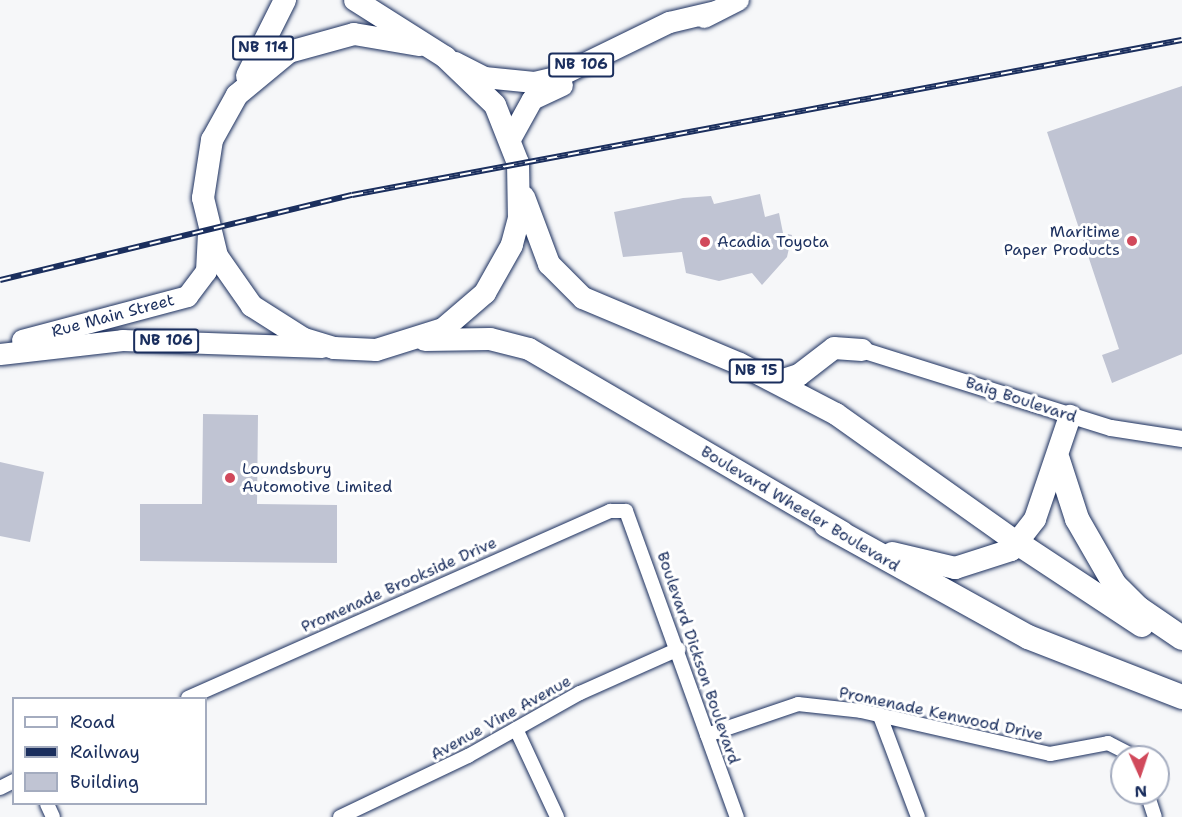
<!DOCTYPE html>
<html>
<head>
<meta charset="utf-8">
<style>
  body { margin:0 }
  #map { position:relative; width:1182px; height:817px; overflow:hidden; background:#f6f7f9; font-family:"Shantell Sans",sans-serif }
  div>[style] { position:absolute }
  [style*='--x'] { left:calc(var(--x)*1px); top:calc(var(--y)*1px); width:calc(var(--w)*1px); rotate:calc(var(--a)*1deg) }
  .building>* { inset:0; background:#c0c4d3 }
  .roads { filter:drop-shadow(0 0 2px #1b2f5e) drop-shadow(0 0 2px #1b2f5e) }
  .minor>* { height:14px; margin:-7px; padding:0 7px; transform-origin:7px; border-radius:7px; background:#fff }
  .tertiary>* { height:16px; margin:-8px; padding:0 8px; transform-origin:8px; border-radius:8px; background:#fff }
  .primary>* { height:21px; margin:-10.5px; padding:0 10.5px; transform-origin:10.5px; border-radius:10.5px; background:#fff }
  .trunk>* { height:22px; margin:-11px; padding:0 11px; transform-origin:11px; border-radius:11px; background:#fff }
  .motorway>* { height:24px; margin:-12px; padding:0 12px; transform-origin:12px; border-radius:12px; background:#fff }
  .rail>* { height:6px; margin-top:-3px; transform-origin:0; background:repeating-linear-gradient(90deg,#fff 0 11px,#1b2f5e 0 22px); box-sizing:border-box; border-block:2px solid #1b2f5e }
  .dots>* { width:16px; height:16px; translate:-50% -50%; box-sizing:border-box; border:3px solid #fff; border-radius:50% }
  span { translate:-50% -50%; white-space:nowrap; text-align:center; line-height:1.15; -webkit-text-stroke:6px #fff; paint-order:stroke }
  .shield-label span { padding:2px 4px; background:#fff; border:2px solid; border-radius:4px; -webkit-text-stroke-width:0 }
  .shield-label { font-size:15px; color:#1b2f5e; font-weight:700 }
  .poi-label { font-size:16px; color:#1b2f5e }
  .right { translate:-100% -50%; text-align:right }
  .left { translate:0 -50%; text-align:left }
  .street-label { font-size:16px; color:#1b2f5e }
  .legend { position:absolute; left:12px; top:697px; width:195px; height:108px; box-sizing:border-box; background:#fff; border:2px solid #a4acbf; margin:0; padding:8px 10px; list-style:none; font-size:18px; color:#1b2f5e }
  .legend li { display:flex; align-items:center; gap:12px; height:30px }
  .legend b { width:30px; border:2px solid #a4acbf }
  .north { position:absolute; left:1110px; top:745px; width:60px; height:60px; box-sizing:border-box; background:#fff; border:2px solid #a4acbf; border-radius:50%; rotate:177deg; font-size:16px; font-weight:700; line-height:24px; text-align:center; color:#1b2f5e }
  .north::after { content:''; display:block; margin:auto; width:21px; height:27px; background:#d1495b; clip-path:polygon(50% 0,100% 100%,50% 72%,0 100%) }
</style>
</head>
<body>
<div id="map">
  <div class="building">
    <div style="clip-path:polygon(1182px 86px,1182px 354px,1112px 383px,1102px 355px,1119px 349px,1047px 132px)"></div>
    <div style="clip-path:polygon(760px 194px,765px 217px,779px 213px,783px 233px,792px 235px,787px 257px,762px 285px,752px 273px,719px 281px,686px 273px,682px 252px,623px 257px,614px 212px,683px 198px,711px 196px,714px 204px)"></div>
    <div style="clip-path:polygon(203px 414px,258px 415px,257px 504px,337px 505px,337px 563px,140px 561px,140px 504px,202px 504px)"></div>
    <div style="clip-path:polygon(0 462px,44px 472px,30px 542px,0 536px)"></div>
  </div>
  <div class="roads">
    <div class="minor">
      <div style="--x:188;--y:698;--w:462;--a:-23.9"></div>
      <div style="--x:610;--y:511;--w:16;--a:0"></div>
      <div style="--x:626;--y:511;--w:326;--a:70.1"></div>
      <div style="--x:880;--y:716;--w:108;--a:69.4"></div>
      <div style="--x:516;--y:729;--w:97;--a:65"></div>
      <div style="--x:707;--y:735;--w:96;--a:-18.8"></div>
      <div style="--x:798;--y:704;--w:63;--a:6.3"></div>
      <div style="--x:861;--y:711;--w:194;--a:12.8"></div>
      <div style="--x:1050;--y:754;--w:59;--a:-10.7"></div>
      <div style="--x:1108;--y:743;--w:30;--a:27"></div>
      <div style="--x:0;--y:788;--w:16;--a:-27"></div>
      <div style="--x:1147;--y:793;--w:25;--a:72"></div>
      <div style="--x:47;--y:804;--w:14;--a:65"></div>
      <div style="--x:340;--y:817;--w:142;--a:-25.5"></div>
      <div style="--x:468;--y:756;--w:129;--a:-29.4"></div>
      <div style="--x:580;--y:693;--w:108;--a:-24"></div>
    </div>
    <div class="tertiary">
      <div style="--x:862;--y:350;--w:261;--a:17.4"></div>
      <div style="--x:1111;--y:428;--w:72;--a:8.8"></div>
    </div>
    <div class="primary">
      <div style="--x:704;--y:17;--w:38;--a:-27"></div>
      <div style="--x:455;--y:62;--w:33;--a:27"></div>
      <div style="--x:484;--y:77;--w:50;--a:5.7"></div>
      <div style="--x:534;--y:82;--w:23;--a:-13"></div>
      <div style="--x:556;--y:77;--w:126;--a:-26"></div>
      <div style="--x:669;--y:22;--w:47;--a:-13.4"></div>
      <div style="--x:511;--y:137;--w:43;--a:-61.1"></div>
      <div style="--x:532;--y:99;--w:33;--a:-25"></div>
      <div style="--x:22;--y:340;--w:171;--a:-14.9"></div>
      <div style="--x:187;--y:296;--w:31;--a:-53"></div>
      <div style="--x:206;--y:271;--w:35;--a:-87"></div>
      <div style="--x:0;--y:354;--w:123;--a:-6.5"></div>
      <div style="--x:122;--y:340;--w:200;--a:2"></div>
    </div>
    <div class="trunk">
      <div style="--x:355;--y:0;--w:107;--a:32.3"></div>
      <div style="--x:445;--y:57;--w:69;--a:43.8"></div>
      <div style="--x:495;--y:105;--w:62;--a:68.4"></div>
      <div style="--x:518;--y:163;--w:55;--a:89"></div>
      <div style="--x:519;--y:218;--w:28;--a:105"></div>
      <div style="--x:512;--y:245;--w:55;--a:119.4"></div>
      <div style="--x:485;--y:293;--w:55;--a:139.4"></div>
      <div style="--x:443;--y:329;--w:70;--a:162.6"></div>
      <div style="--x:376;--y:350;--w:42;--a:-177.3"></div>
      <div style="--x:334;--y:348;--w:31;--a:-163"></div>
      <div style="--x:304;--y:339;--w:62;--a:-147.6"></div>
      <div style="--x:252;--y:306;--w:61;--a:-125"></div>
      <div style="--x:217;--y:256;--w:60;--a:-103.6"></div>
      <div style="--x:203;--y:198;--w:59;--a:-81.2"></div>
      <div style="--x:212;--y:140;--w:51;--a:-60.9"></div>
      <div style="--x:237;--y:95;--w:67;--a:-39.6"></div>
      <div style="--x:289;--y:52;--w:67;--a:-15.5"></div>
      <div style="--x:354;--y:34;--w:67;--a:9.5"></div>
      <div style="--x:247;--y:76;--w:85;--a:-63.4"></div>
      <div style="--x:524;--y:197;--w:72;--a:69.5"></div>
      <div style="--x:549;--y:264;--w:48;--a:45"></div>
      <div style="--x:583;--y:298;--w:170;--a:22.8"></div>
      <div style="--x:740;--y:364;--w:108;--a:27.5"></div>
      <div style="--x:836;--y:414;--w:224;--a:35.4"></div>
      <div style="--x:425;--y:340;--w:65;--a:-0.9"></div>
      <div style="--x:490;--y:339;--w:40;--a:14.4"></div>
      <div style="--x:529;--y:349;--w:363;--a:30.3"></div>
      <div style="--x:777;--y:382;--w:23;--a:-18"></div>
      <div style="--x:799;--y:375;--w:44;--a:-37.6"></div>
      <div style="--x:834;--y:348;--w:28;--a:4"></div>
      <div style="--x:892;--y:553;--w:65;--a:13.4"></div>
      <div style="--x:955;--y:568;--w:59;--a:-17.8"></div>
      <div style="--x:1011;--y:550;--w:39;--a:-52"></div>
      <div style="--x:1035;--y:519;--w:109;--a:-71.2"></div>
    </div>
    <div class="motorway">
      <div style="--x:1058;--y:460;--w:62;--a:72.1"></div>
      <div style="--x:1077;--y:519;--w:76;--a:60.1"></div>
      <div style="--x:1115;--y:585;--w:33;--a:45"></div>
      <div style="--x:1138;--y:608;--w:53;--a:34.3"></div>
      <div style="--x:826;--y:525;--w:231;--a:29"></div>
      <div style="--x:1028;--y:637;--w:165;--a:21.3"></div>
      <div style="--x:1019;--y:544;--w:147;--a:33.4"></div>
    </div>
  </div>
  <div class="rail">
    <div style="--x:0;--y:280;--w:362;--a:-13.6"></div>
    <div style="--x:352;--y:195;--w:844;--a:-10.58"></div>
  </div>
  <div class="dots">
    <div style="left:1132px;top:241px;background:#d1495b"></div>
    <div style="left:705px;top:242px;background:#d1495b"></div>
    <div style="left:230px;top:478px;background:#d1495b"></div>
  </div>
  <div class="shield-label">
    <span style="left:263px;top:48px">NB 114</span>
    <span style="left:581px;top:65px">NB 106</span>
    <span style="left:166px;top:341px">NB 106</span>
    <span style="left:756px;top:371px">NB 15</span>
  </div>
  <div class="poi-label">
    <span class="right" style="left:1120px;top:241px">Maritime<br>Paper Products</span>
    <span class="left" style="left:717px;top:242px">Acadia Toyota</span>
    <span class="left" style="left:242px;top:478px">Loundsbury<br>Automotive Limited</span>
  </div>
  <div class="street-label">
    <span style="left:113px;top:316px;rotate:-15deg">Rue Main Street</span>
    <span style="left:1021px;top:400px;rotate:18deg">Baig Boulevard</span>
    <span style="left:800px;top:509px;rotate:31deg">Boulevard Wheeler Boulevard</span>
    <span style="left:399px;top:585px;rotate:-24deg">Promenade Brookside Drive</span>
    <span style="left:698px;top:658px;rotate:71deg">Boulevard Dickson Boulevard</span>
    <span style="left:941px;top:714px;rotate:12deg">Promenade Kenwood Drive</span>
    <span style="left:501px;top:718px;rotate:-29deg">Avenue Vine Avenue</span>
  </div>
  <ul class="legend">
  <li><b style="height:8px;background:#fff"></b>Road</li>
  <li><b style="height:8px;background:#1b2f5e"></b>Railway</li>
  <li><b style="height:16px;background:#c0c4d3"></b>Building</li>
  </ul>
  <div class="north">N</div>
</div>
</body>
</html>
